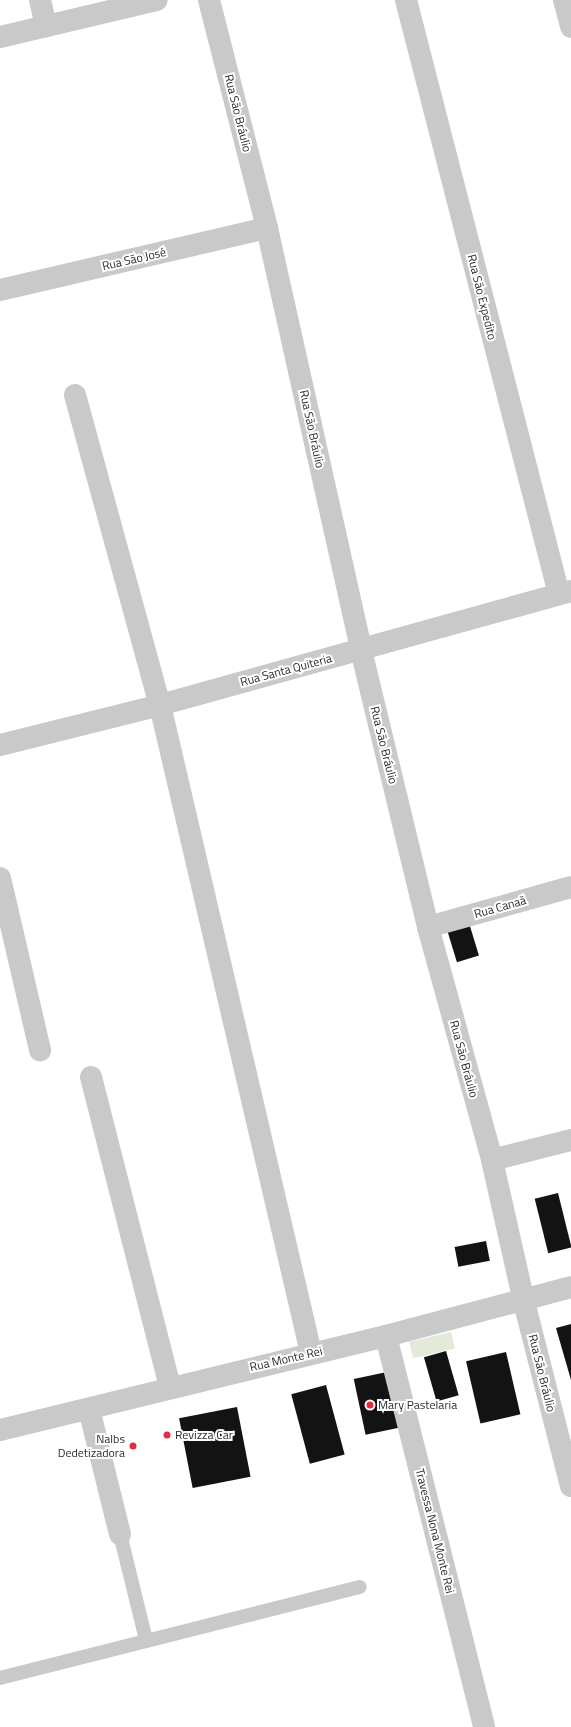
<!DOCTYPE html>
<html>
<head>
<meta charset="utf-8">
<style>
  body { margin:0 }
  #map { position:relative; width:571px; height:1727px; overflow:hidden; background:#fff; font-family:"Titillium Web",sans-serif }
  div>[style] { position:absolute }
  [style*='--x'] { left:calc(var(--x)*1px); top:calc(var(--y)*1px); width:calc(var(--w)*1px); rotate:calc(var(--a)*1deg) }
  .green>* { inset:0; background:#e3ead9; transform-origin:0 0 }
  .building>* { inset:0; background:#131313; transform-origin:0 0 }
  .service>* { height:14px; margin:-7px; padding:0 7px; transform-origin:7px; border-radius:7px; background:#c9c9c9 }
  .minor>* { height:22px; margin:-11px; padding:0 11px; transform-origin:11px; border-radius:11px; background:#c9c9c9 }
  .tertiary>* { height:22px; margin:-11px; padding:0 11px; transform-origin:11px; border-radius:11px; background:#c9c9c9 }
  .dots>* { width:11px; height:11px; translate:-50% -50%; box-sizing:border-box; border:2px solid #fff; border-radius:50% }
  span { translate:-50% -50%; white-space:nowrap; text-align:center; line-height:1.15; -webkit-text-stroke:4px #fff; paint-order:stroke }
  .street-label { font-size:12px; color:#2c2c2c }
  .poi-label { font-size:12px; color:#2c2c2c }
  .left { translate:0 -50%; text-align:left }
  .right { translate:-100% -50%; text-align:right }
</style>
</head>
<body>
<div id="map">
  <div class="green">
    <div style="left:451px;top:1332px;width:17px;height:43px;rotate:77deg"></div>
  </div>
  <div class="building">
    <div style="left:469px;top:923px;width:34px;height:23px;rotate:73deg"></div>
    <div style="left:558px;top:1193px;width:56px;height:24px;rotate:76deg"></div>
    <div style="left:486px;top:1241px;width:20px;height:32px;rotate:79deg"></div>
    <div style="clip-path:polygon(571px 1324px,571px 1380px,556px 1328px)"></div>
    <div style="left:446px;top:1351px;width:46px;height:23px;rotate:74deg"></div>
    <div style="left:506px;top:1352px;width:64px;height:41px;rotate:77deg"></div>
    <div style="left:387px;top:1372px;width:57px;height:34px;rotate:78deg"></div>
    <div style="left:326px;top:1385px;width:72px;height:36px;rotate:75deg"></div>
    <div style="left:237px;top:1407px;width:71px;height:59px;rotate:79deg"></div>
  </div>
  <div class="service">
    <div style="--x:120;--y:1534;--w:109;--a:76.2"></div>
    <div style="--x:0;--y:1678;--w:371;--a:-14.2"></div>
  </div>
  <div class="minor">
    <div style="--x:40;--y:0;--w:27;--a:77"></div>
    <div style="--x:209;--y:0;--w:235;--a:75.7"></div>
    <div style="--x:267;--y:228;--w:432;--a:77.4"></div>
    <div style="--x:361;--y:650;--w:285;--a:76.4"></div>
    <div style="--x:428;--y:927;--w:242;--a:74.6"></div>
    <div style="--x:492;--y:1160;--w:141;--a:77.3"></div>
    <div style="--x:523;--y:1298;--w:194;--a:75.7"></div>
    <div style="--x:406;--y:0;--w:613;--a:75.56"></div>
    <div style="--x:564;--y:0;--w:28;--a:75"></div>
    <div style="--x:0;--y:37;--w:161;--a:-13.3"></div>
    <div style="--x:0;--y:290;--w:274;--a:-13.1"></div>
    <div style="--x:75;--y:395;--w:321;--a:74.7"></div>
    <div style="--x:160;--y:705;--w:665;--a:76.88"></div>
    <div style="--x:0;--y:745;--w:165;--a:-14"></div>
    <div style="--x:160;--y:705;--w:427;--a:-15.5"></div>
    <div style="--x:0;--y:878;--w:177;--a:76.9"></div>
    <div style="--x:428;--y:927;--w:148;--a:-15.6"></div>
    <div style="--x:91;--y:1077;--w:320;--a:75.7"></div>
    <div style="--x:492;--y:1160;--w:81;--a:-14.2"></div>
    <div style="--x:386;--y:1336;--w:403;--a:75.9"></div>
    <div style="--x:89;--y:1409;--w:129;--a:76.1"></div>
  </div>
  <div class="tertiary">
    <div style="--x:0;--y:1430;--w:397;--a:-13.7"></div>
    <div style="--x:386;--y:1336;--w:191;--a:-14.8"></div>
  </div>
  <div class="dots">
    <div style="left:370px;top:1405px;background:#e42d42"></div>
    <div style="left:167px;top:1435px;background:#e42d42"></div>
    <div style="left:133px;top:1446px;background:#e42d42"></div>
  </div>
  <div class="street-label">
    <span style="left:238px;top:113px;rotate:76deg">Rua São Bráulio</span>
    <span style="left:134px;top:259px;rotate:-13deg">Rua São José</span>
    <span style="left:482px;top:297px;rotate:76deg">Rua São Expedito</span>
    <span style="left:312px;top:429px;rotate:78deg">Rua São Bráulio</span>
    <span style="left:286px;top:670px;rotate:-15deg">Rua Santa Quiteria</span>
    <span style="left:384px;top:745px;rotate:76deg">Rua São Bráulio</span>
    <span style="left:500px;top:907px;rotate:-16deg">Rua Canaã</span>
    <span style="left:464px;top:1059px;rotate:75deg">Rua São Bráulio</span>
    <span style="left:286px;top:1359px;rotate:-13deg">Rua Monte Rei</span>
    <span style="left:542px;top:1373px;rotate:76deg">Rua São Bráulio</span>
    <span style="left:435px;top:1531px;rotate:76deg">Travessa Nona Monte Rei</span>
  </div>
  <div class="poi-label">
    <span class="left" style="left:378px;top:1405px">Mary Pastelaria</span>
    <span class="left" style="left:175px;top:1435px">Revizza Car</span>
    <span class="right" style="left:125px;top:1446px">Nalbs<br>Dedetizadora</span>
  </div>
</div>
</body>
</html>
